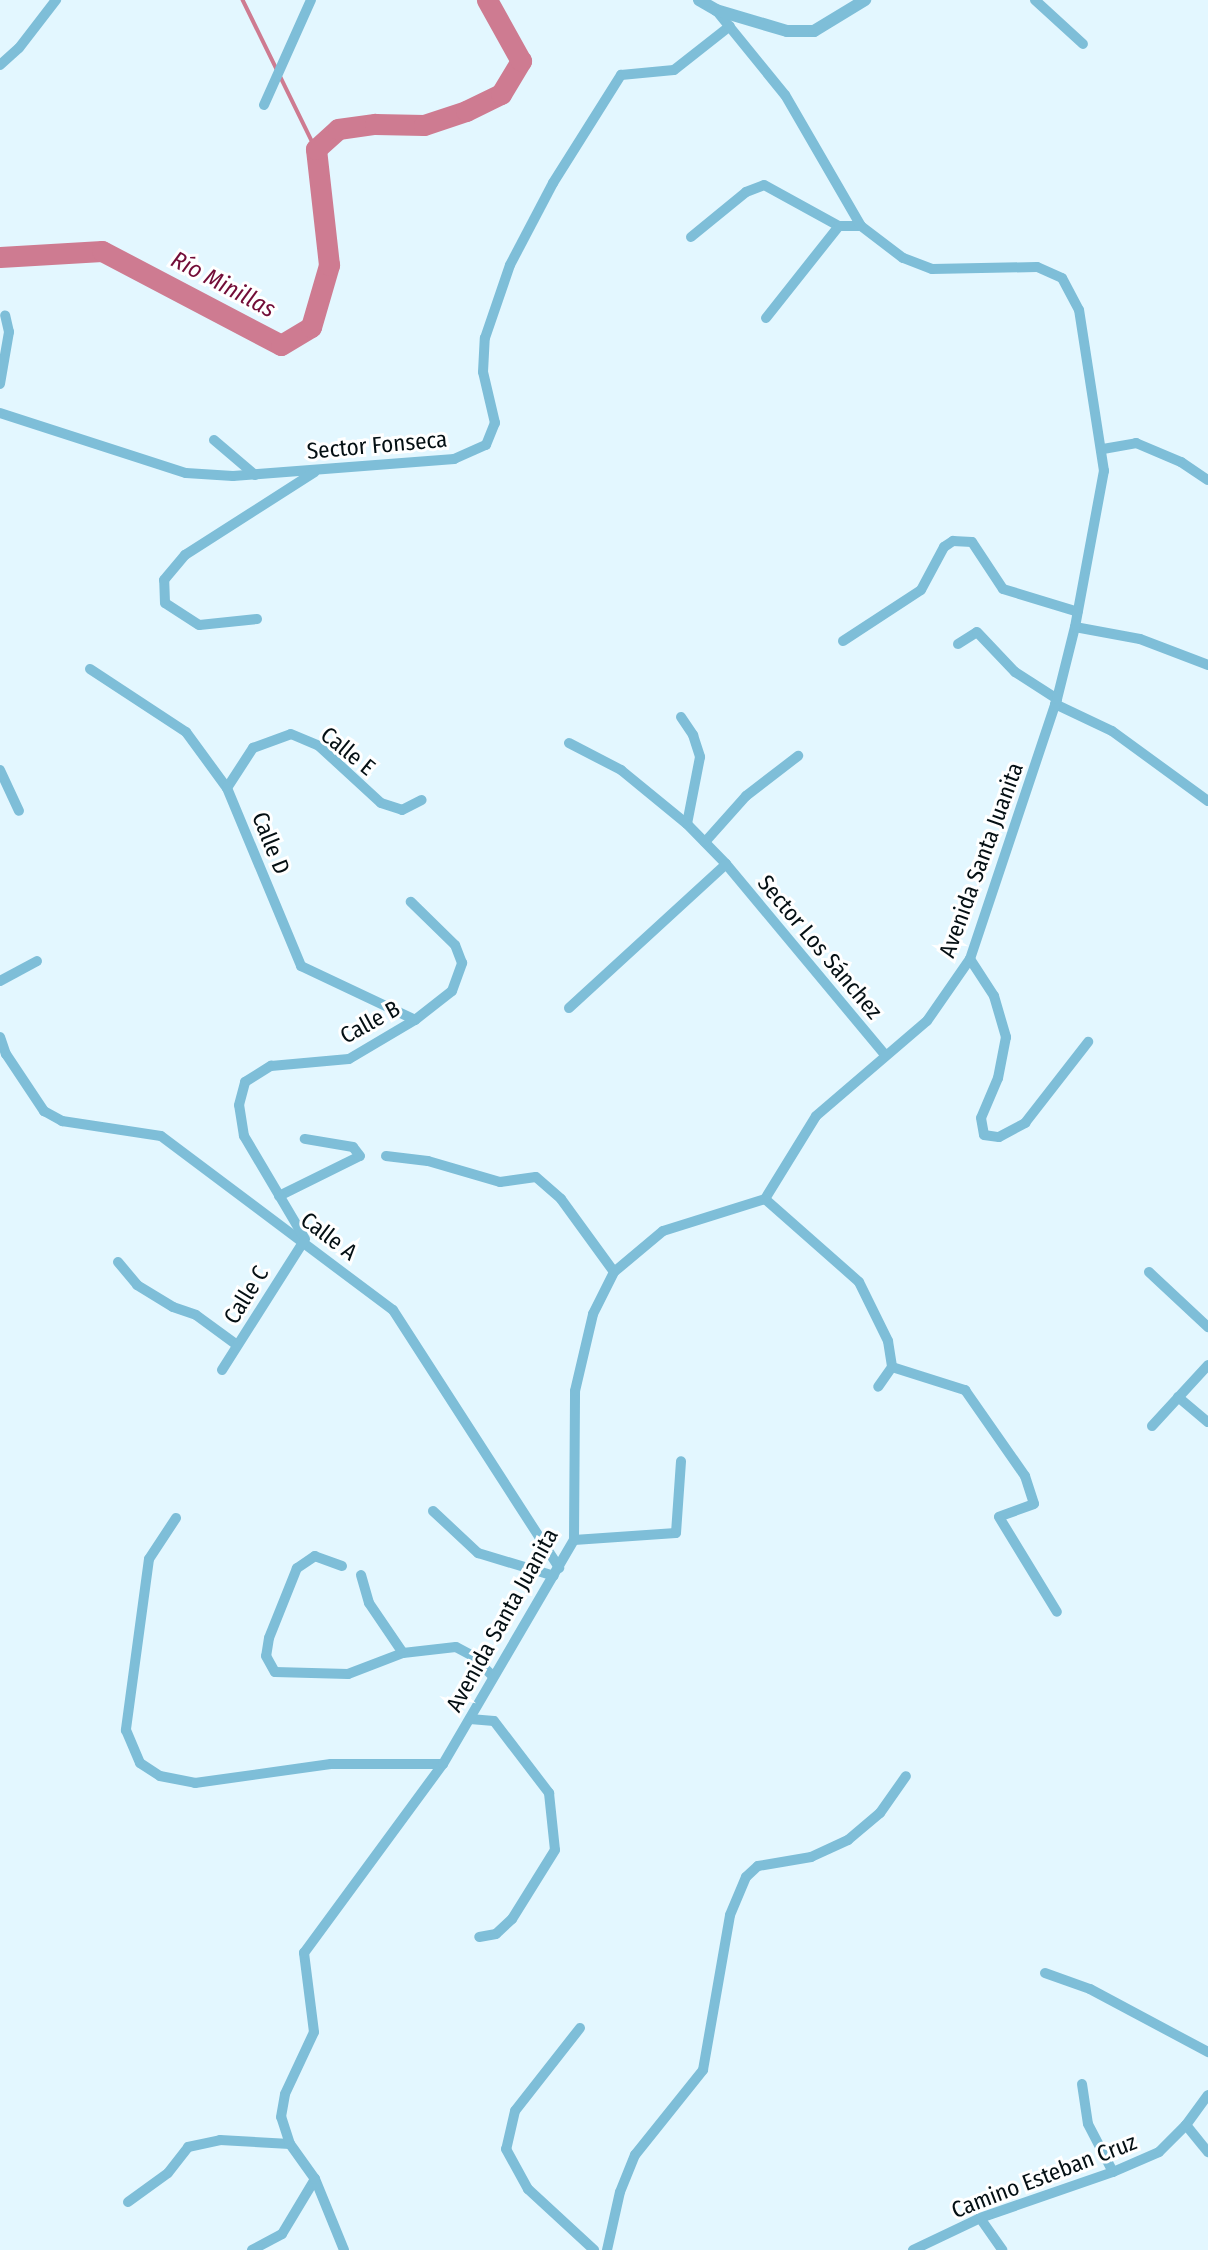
<!DOCTYPE html>
<html>
<head>
<meta charset="utf-8">
<style>
  body { margin:0 }
  #map { position:relative; width:1208px; height:2250px; overflow:hidden; background:#e3f7ff; font-family:"Fira Sans Condensed",sans-serif }
  div>[style] { position:absolute }
  [style*='--x'] { left:calc(var(--x)*1px); top:calc(var(--y)*1px); width:calc(var(--w)*1px); rotate:calc(var(--a)*1deg) }
  .stream>* { height:3.5px; margin:-1.75px; padding:0 1.75px; transform-origin:1.75px; border-radius:1.75px; background:#ce7b91 }
  .river>* { height:21px; margin:-10.5px; padding:0 10.5px; transform-origin:10.5px; border-radius:10.5px; background:#ce7b91 }
  .minor>* { height:10px; margin:-5px; padding:0 5px; transform-origin:5px; border-radius:5px; background:#7ebed8 }
  .tertiary>* { height:12px; margin:-6px; padding:0 6px; transform-origin:6px; border-radius:6px; background:#7ebed8 }
  span { translate:-50% -50%; white-space:nowrap; text-align:center; line-height:1.15; -webkit-text-stroke:6px #fff; paint-order:stroke }
  .street-label { font-size:23px; color:#040f13 }
  .water-label { font-size:24px; color:#720c37; font-style:italic }
</style>
</head>
<body>
<div id="map">
  <div class="stream">
    <div style="--x:243;--y:0;--w:166;--a:63.9"></div>
  </div>
  <div class="river">
    <div style="--x:0;--y:257;--w:102;--a:-3.4"></div>
    <div style="--x:102;--y:251;--w:202;--a:27.7"></div>
    <div style="--x:281;--y:345;--w:35;--a:-31"></div>
    <div style="--x:311;--y:327;--w:65;--a:-73.8"></div>
    <div style="--x:329;--y:265;--w:117;--a:-96.4"></div>
    <div style="--x:316;--y:149;--w:30;--a:-42"></div>
    <div style="--x:338;--y:129;--w:37;--a:-8"></div>
    <div style="--x:375;--y:124;--w:49;--a:1.2"></div>
    <div style="--x:424;--y:125;--w:44;--a:-18.4"></div>
    <div style="--x:466;--y:111;--w:39;--a:-26"></div>
    <div style="--x:501;--y:94;--w:39;--a:-59"></div>
    <div style="--x:521;--y:61;--w:70;--a:-119.1"></div>
  </div>
  <div class="minor">
    <div style="--x:1035;--y:0;--w:65;--a:42.5"></div>
    <div style="--x:0;--y:65;--w:25;--a:-42"></div>
    <div style="--x:19;--y:48;--w:61;--a:-52.4"></div>
    <div style="--x:264;--y:105;--w:115;--a:-65.9"></div>
    <div style="--x:691;--y:237;--w:71;--a:-39.3"></div>
    <div style="--x:746;--y:192;--w:19;--a:-21"></div>
    <div style="--x:764;--y:185;--w:85;--a:28.7"></div>
    <div style="--x:766;--y:318;--w:117;--a:-51.6"></div>
    <div style="--x:839;--y:226;--w:22;--a:0"></div>
    <div style="--x:0;--y:384;--w:53;--a:-80.2"></div>
    <div style="--x:9;--y:332;--w:17;--a:-103"></div>
    <div style="--x:0;--y:413;--w:195;--a:17.9"></div>
    <div style="--x:186;--y:473;--w:47;--a:3.7"></div>
    <div style="--x:233;--y:476;--w:222;--a:-4.4"></div>
    <div style="--x:454;--y:459;--w:35;--a:-24"></div>
    <div style="--x:486;--y:445;--w:24;--a:-68"></div>
    <div style="--x:495;--y:423;--w:52;--a:-103.2"></div>
    <div style="--x:483;--y:372;--w:34;--a:-87"></div>
    <div style="--x:485;--y:338;--w:77;--a:-71.1"></div>
    <div style="--x:510;--y:265;--w:93;--a:-62.3"></div>
    <div style="--x:553;--y:183;--w:128;--a:-57.8"></div>
    <div style="--x:621;--y:75;--w:53;--a:-5.4"></div>
    <div style="--x:674;--y:70;--w:71;--a:-38.2"></div>
    <div style="--x:214;--y:440;--w:54;--a:40.5"></div>
    <div style="--x:1103;--y:449;--w:34;--a:-10"></div>
    <div style="--x:1136;--y:443;--w:49;--a:22.9"></div>
    <div style="--x:1181;--y:462;--w:32;--a:34"></div>
    <div style="--x:257;--y:619;--w:58;--a:174.1"></div>
    <div style="--x:199;--y:625;--w:40;--a:-147.1"></div>
    <div style="--x:165;--y:603;--w:23;--a:-92"></div>
    <div style="--x:164;--y:580;--w:33;--a:-50"></div>
    <div style="--x:185;--y:555;--w:154;--a:-32.6"></div>
    <div style="--x:1075;--y:627;--w:66;--a:10.5"></div>
    <div style="--x:1140;--y:639;--w:73;--a:20.9"></div>
    <div style="--x:843;--y:641;--w:93;--a:-33.2"></div>
    <div style="--x:921;--y:590;--w:49;--a:-61.9"></div>
    <div style="--x:944;--y:547;--w:11;--a:-34"></div>
    <div style="--x:953;--y:541;--w:19;--a:3"></div>
    <div style="--x:972;--y:542;--w:56;--a:56.6"></div>
    <div style="--x:1003;--y:589;--w:78;--a:17"></div>
    <div style="--x:958;--y:644;--w:22;--a:-32"></div>
    <div style="--x:977;--y:632;--w:55;--a:46.5"></div>
    <div style="--x:1015;--y:672;--w:50;--a:32.7"></div>
    <div style="--x:90;--y:669;--w:115;--a:33.3"></div>
    <div style="--x:186;--y:732;--w:69;--a:53.8"></div>
    <div style="--x:227;--y:788;--w:193;--a:67.4"></div>
    <div style="--x:301;--y:966;--w:126;--a:25.3"></div>
    <div style="--x:1055;--y:704;--w:63;--a:25.3"></div>
    <div style="--x:1112;--y:731;--w:119;--a:36.1"></div>
    <div style="--x:681;--y:717;--w:22;--a:56"></div>
    <div style="--x:693;--y:735;--w:23;--a:72"></div>
    <div style="--x:700;--y:757;--w:68;--a:101"></div>
    <div style="--x:687;--y:824;--w:56;--a:45.7"></div>
    <div style="--x:726;--y:864;--w:249;--a:50.2"></div>
    <div style="--x:569;--y:743;--w:59;--a:27.4"></div>
    <div style="--x:621;--y:770;--w:85;--a:39.3"></div>
    <div style="--x:0;--y:770;--w:45;--a:65.1"></div>
    <div style="--x:227;--y:788;--w:48;--a:-57"></div>
    <div style="--x:253;--y:748;--w:40;--a:-20.2"></div>
    <div style="--x:291;--y:734;--w:30;--a:23"></div>
    <div style="--x:319;--y:746;--w:84;--a:42.6"></div>
    <div style="--x:381;--y:803;--w:22;--a:18"></div>
    <div style="--x:402;--y:810;--w:22;--a:-27"></div>
    <div style="--x:705;--y:842;--w:62;--a:-48.3"></div>
    <div style="--x:746;--y:796;--w:66;--a:-37.6"></div>
    <div style="--x:970;--y:959;--w:44;--a:57"></div>
    <div style="--x:994;--y:996;--w:43;--a:73.7"></div>
    <div style="--x:1006;--y:1037;--w:42;--a:101"></div>
    <div style="--x:998;--y:1078;--w:43;--a:113"></div>
    <div style="--x:981;--y:1118;--w:17;--a:80"></div>
    <div style="--x:984;--y:1135;--w:15;--a:8"></div>
    <div style="--x:999;--y:1137;--w:30;--a:-28"></div>
    <div style="--x:1025;--y:1123;--w:103;--a:-52.1"></div>
    <div style="--x:0;--y:981;--w:42;--a:-28.4"></div>
    <div style="--x:569;--y:1008;--w:213;--a:-42.5"></div>
    <div style="--x:0;--y:1037;--w:18;--a:71"></div>
    <div style="--x:6;--y:1054;--w:69;--a:56.3"></div>
    <div style="--x:44;--y:1111;--w:21;--a:29"></div>
    <div style="--x:62;--y:1121;--w:100;--a:8.6"></div>
    <div style="--x:161;--y:1136;--w:290;--a:36.9"></div>
    <div style="--x:393;--y:1310;--w:307;--a:57.2"></div>
    <div style="--x:386;--y:1156;--w:42;--a:6.8"></div>
    <div style="--x:428;--y:1161;--w:75;--a:16.3"></div>
    <div style="--x:500;--y:1182;--w:36;--a:-8"></div>
    <div style="--x:536;--y:1177;--w:33;--a:41"></div>
    <div style="--x:561;--y:1199;--w:90;--a:54"></div>
    <div style="--x:279;--y:1196;--w:90;--a:-26.3"></div>
    <div style="--x:360;--y:1156;--w:11;--a:-128"></div>
    <div style="--x:353;--y:1147;--w:49;--a:-170.5"></div>
    <div style="--x:765;--y:1199;--w:125;--a:41.4"></div>
    <div style="--x:859;--y:1282;--w:66;--a:63.8"></div>
    <div style="--x:888;--y:1341;--w:26;--a:81"></div>
    <div style="--x:892;--y:1367;--w:24;--a:125"></div>
    <div style="--x:305;--y:1239;--w:120;--a:-120.6"></div>
    <div style="--x:244;--y:1136;--w:31;--a:-99"></div>
    <div style="--x:239;--y:1105;--w:24;--a:-75"></div>
    <div style="--x:245;--y:1082;--w:31;--a:-32"></div>
    <div style="--x:271;--y:1066;--w:78;--a:-5.1"></div>
    <div style="--x:349;--y:1059;--w:77;--a:-30.6"></div>
    <div style="--x:415;--y:1020;--w:47;--a:-38.1"></div>
    <div style="--x:452;--y:991;--w:30;--a:-70"></div>
    <div style="--x:462;--y:963;--w:19;--a:-111"></div>
    <div style="--x:455;--y:945;--w:62;--a:-135.7"></div>
    <div style="--x:118;--y:1262;--w:30;--a:50"></div>
    <div style="--x:137;--y:1285;--w:42;--a:31.4"></div>
    <div style="--x:173;--y:1307;--w:24;--a:19"></div>
    <div style="--x:196;--y:1315;--w:51;--a:36.2"></div>
    <div style="--x:1149;--y:1272;--w:81;--a:43"></div>
    <div style="--x:892;--y:1367;--w:77;--a:17.5"></div>
    <div style="--x:965;--y:1390;--w:105;--a:55.1"></div>
    <div style="--x:1025;--y:1476;--w:29;--a:72"></div>
    <div style="--x:1034;--y:1504;--w:37;--a:160"></div>
    <div style="--x:999;--y:1517;--w:111;--a:58.6"></div>
    <div style="--x:222;--y:1370;--w:153;--a:-57.6"></div>
    <div style="--x:1178;--y:1397;--w:39;--a:40"></div>
    <div style="--x:1152;--y:1426;--w:83;--a:-47.4"></div>
    <div style="--x:433;--y:1511;--w:62;--a:43"></div>
    <div style="--x:478;--y:1553;--w:79;--a:16.8"></div>
    <div style="--x:176;--y:1518;--w:49;--a:123.4"></div>
    <div style="--x:149;--y:1559;--w:173;--a:97.7"></div>
    <div style="--x:126;--y:1730;--w:36;--a:67"></div>
    <div style="--x:140;--y:1763;--w:24;--a:33"></div>
    <div style="--x:160;--y:1776;--w:36;--a:11"></div>
    <div style="--x:195;--y:1783;--w:137;--a:-8"></div>
    <div style="--x:331;--y:1764;--w:112;--a:0"></div>
    <div style="--x:574;--y:1540;--w:102;--a:-3.9"></div>
    <div style="--x:676;--y:1533;--w:72;--a:-86"></div>
    <div style="--x:342;--y:1566;--w:29;--a:-160"></div>
    <div style="--x:315;--y:1556;--w:22;--a:146"></div>
    <div style="--x:297;--y:1568;--w:75;--a:111.8"></div>
    <div style="--x:269;--y:1638;--w:18;--a:99"></div>
    <div style="--x:266;--y:1656;--w:18;--a:61"></div>
    <div style="--x:275;--y:1672;--w:73;--a:1.6"></div>
    <div style="--x:348;--y:1674;--w:59;--a:-20.9"></div>
    <div style="--x:403;--y:1653;--w:53;--a:-6.5"></div>
    <div style="--x:456;--y:1647;--w:17;--a:28"></div>
    <div style="--x:471;--y:1655;--w:29;--a:44"></div>
    <div style="--x:361;--y:1575;--w:29;--a:74"></div>
    <div style="--x:369;--y:1603;--w:60;--a:55.8"></div>
    <div style="--x:470;--y:1719;--w:24;--a:5"></div>
    <div style="--x:494;--y:1721;--w:91;--a:52.6"></div>
    <div style="--x:549;--y:1793;--w:57;--a:84"></div>
    <div style="--x:555;--y:1850;--w:81;--a:121.9"></div>
    <div style="--x:512;--y:1919;--w:22;--a:137"></div>
    <div style="--x:496;--y:1934;--w:17;--a:170"></div>
    <div style="--x:1045;--y:1973;--w:48;--a:19.6"></div>
    <div style="--x:1090;--y:1989;--w:134;--a:28.1"></div>
    <div style="--x:580;--y:2028;--w:105;--a:128.1"></div>
    <div style="--x:515;--y:2111;--w:39;--a:103"></div>
    <div style="--x:506;--y:2149;--w:46;--a:61.2"></div>
    <div style="--x:528;--y:2189;--w:90;--a:42.7"></div>
    <div style="--x:1082;--y:2084;--w:40;--a:81.5"></div>
    <div style="--x:1088;--y:2124;--w:54;--a:62.5"></div>
    <div style="--x:1186;--y:2125;--w:35;--a:51"></div>
    <div style="--x:128;--y:2202;--w:49;--a:-35.9"></div>
    <div style="--x:168;--y:2173;--w:33;--a:-52"></div>
    <div style="--x:188;--y:2147;--w:33;--a:-12"></div>
    <div style="--x:220;--y:2140;--w:70;--a:3.3"></div>
    <div style="--x:980;--y:2218;--w:39;--a:55"></div>
    <div style="--x:252;--y:2250;--w:34;--a:-28"></div>
    <div style="--x:282;--y:2234;--w:64;--a:-59"></div>
    <div style="--x:344;--y:2250;--w:77;--a:-112.2"></div>
    <div style="--x:315;--y:2179;--w:43;--a:-125.5"></div>
    <div style="--x:290;--y:2144;--w:28;--a:-108"></div>
    <div style="--x:281;--y:2117;--w:23;--a:-80"></div>
    <div style="--x:285;--y:2094;--w:68;--a:-64.9"></div>
    <div style="--x:314;--y:2032;--w:80;--a:-97.2"></div>
    <div style="--x:304;--y:1953;--w:235;--a:-53.7"></div>
    <div style="--x:443;--y:1764;--w:259;--a:-59.7"></div>
    <div style="--x:574;--y:1540;--w:149;--a:-89.6"></div>
    <div style="--x:575;--y:1391;--w:79;--a:-76.8"></div>
    <div style="--x:593;--y:1314;--w:47;--a:-63.4"></div>
    <div style="--x:614;--y:1272;--w:64;--a:-39.9"></div>
    <div style="--x:663;--y:1231;--w:107;--a:-17.4"></div>
    <div style="--x:765;--y:1199;--w:97;--a:-58.4"></div>
    <div style="--x:816;--y:1116;--w:146;--a:-40.6"></div>
    <div style="--x:927;--y:1021;--w:75;--a:-55.3"></div>
    <div style="--x:970;--y:959;--w:274;--a:-71.5"></div>
    <div style="--x:1057;--y:699;--w:74;--a:-76"></div>
    <div style="--x:1075;--y:627;--w:159;--a:-79.5"></div>
    <div style="--x:1104;--y:471;--w:163;--a:-98.8"></div>
    <div style="--x:1079;--y:310;--w:36;--a:-118"></div>
    <div style="--x:1062;--y:278;--w:27;--a:-156"></div>
    <div style="--x:1037;--y:267;--w:105;--a:178.9"></div>
    <div style="--x:932;--y:269;--w:31;--a:-159"></div>
    <div style="--x:903;--y:258;--w:53;--a:-142.7"></div>
    <div style="--x:861;--y:226;--w:151;--a:-120.1"></div>
    <div style="--x:785;--y:95;--w:109;--a:-129.1"></div>
    <div style="--x:607;--y:2250;--w:59;--a:-77.4"></div>
    <div style="--x:620;--y:2192;--w:40;--a:-68"></div>
    <div style="--x:635;--y:2155;--w:109;--a:-51.3"></div>
    <div style="--x:703;--y:2070;--w:157;--a:-80.1"></div>
    <div style="--x:730;--y:1915;--w:41;--a:-67.2"></div>
    <div style="--x:746;--y:1877;--w:16;--a:-43"></div>
    <div style="--x:758;--y:1866;--w:54;--a:-9.6"></div>
    <div style="--x:811;--y:1857;--w:41;--a:-24.7"></div>
    <div style="--x:848;--y:1840;--w:42;--a:-40.2"></div>
    <div style="--x:880;--y:1813;--w:45;--a:-54.9"></div>
    <div style="--x:913;--y:2250;--w:74;--a:-25.5"></div>
    <div style="--x:980;--y:2218;--w:141;--a:-19.1"></div>
    <div style="--x:1113;--y:2172;--w:50;--a:-23.5"></div>
    <div style="--x:1159;--y:2152;--w:38;--a:-45"></div>
    <div style="--x:1186;--y:2125;--w:37;--a:-54"></div>
  </div>
  <div class="tertiary">
    <div style="--x:699;--y:0;--w:20;--a:30"></div>
    <div style="--x:716;--y:10;--w:74;--a:16.5"></div>
    <div style="--x:787;--y:31;--w:27;--a:0"></div>
    <div style="--x:814;--y:31;--w:60;--a:-31.3"></div>
  </div>
  <div class="street-label">
    <span style="left:377px;top:445px;rotate:-5deg">Sector Fonseca</span>
    <span style="left:348px;top:751px;rotate:39deg">Calle E</span>
    <span style="left:271px;top:843px;rotate:68deg">Calle D</span>
    <span style="left:981px;top:860px;rotate:-70deg">Avenida Santa Juanita</span>
    <span style="left:820px;top:947px;rotate:50deg">Sector Los Sánchez</span>
    <span style="left:370px;top:1022px;rotate:-29deg">Calle B</span>
    <span style="left:329px;top:1236px;rotate:37deg">Calle A</span>
    <span style="left:246px;top:1295px;rotate:-58deg">Calle C</span>
    <span style="left:502px;top:1620px;rotate:-61deg">Avenida Santa Juanita</span>
    <span style="left:1044px;top:2176px;rotate:-21deg">Camino Esteban Cruz</span>
  </div>
  <div class="water-label">
    <span style="left:223px;top:285px;rotate:28deg">Río Minillas</span>
  </div>
</div>
</body>
</html>
